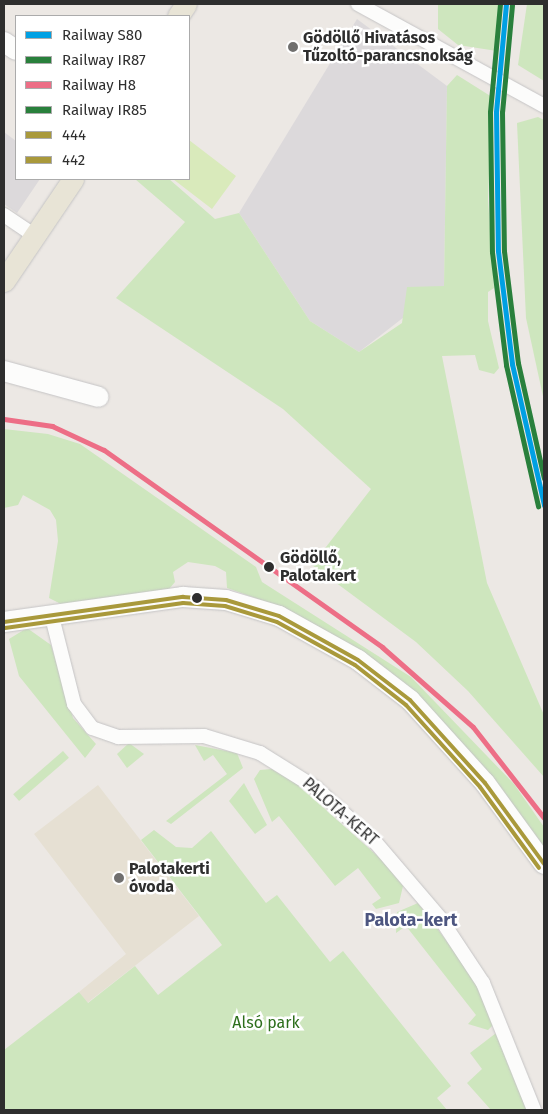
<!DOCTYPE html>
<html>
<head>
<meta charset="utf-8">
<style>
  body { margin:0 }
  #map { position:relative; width:548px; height:1114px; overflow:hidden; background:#ece8e4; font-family:"Fira Sans",sans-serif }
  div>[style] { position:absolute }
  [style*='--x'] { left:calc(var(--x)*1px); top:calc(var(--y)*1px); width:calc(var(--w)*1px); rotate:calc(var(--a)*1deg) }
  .industrial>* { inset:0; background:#dcd9db }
  .education>* { inset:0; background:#e6e0d3 }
  .green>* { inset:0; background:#cee6be; transform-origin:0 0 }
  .pitch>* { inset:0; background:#d9eabb }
  .roads { filter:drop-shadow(0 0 1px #c5c4c5) drop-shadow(0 0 1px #c5c4c5) }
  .street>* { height:14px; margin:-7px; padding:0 7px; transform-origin:7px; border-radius:7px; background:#fcfcfb }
  .secondary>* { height:20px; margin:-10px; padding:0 10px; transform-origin:10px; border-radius:10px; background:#fcfcfb }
  .primary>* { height:21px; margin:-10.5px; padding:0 10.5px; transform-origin:10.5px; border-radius:10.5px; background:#e8e4d6 }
  .bus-1>* { height:4px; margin:-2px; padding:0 2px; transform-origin:2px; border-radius:2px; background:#a9993b }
  .bus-2>* { height:4px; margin:-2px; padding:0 2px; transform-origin:2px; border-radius:2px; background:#a9993b }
  .rail-1>* { height:5px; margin:-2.5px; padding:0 2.5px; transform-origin:2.5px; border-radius:2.5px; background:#00a0e3 }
  .rail-2>* { height:5px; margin:-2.5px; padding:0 2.5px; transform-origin:2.5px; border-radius:2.5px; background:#29803c }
  .rail-3>* { height:5px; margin:-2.5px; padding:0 2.5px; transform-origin:2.5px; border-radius:2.5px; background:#ed6e86 }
  .rail-4>* { height:5px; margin:-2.5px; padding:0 2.5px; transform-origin:2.5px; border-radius:2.5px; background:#29803c }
  .dots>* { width:14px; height:14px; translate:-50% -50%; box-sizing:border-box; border:2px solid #fff; border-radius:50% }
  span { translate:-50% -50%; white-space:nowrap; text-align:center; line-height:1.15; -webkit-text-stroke:5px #fff; paint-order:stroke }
  .poi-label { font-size:16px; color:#2e2e2e; font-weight:700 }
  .left { translate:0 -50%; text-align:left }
  .stop-label { font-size:16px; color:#2e2e2e; font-weight:700 }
  .street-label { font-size:16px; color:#2e2e2e }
  .park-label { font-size:16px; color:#2c6e1b }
  .neighbourhood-label { font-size:18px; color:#4d5680; font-weight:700 }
  .frame { position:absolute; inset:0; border:5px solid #2e2e2e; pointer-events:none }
  .legend { position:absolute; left:15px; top:15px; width:175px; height:165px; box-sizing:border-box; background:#fff; border:1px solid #ababab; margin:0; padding:6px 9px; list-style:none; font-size:15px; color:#2e2e2e }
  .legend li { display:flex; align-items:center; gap:10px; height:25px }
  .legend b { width:25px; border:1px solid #ababab }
</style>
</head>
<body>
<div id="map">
  <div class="industrial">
    <div style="clip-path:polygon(357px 19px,447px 86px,444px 286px,359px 352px,310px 321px,239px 213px)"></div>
    <div style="clip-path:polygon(4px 132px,16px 141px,16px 179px,40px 179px,17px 213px,4px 204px)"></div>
  </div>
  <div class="education">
    <div style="clip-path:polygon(98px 785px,199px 916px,87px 1003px,79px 992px,126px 954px,34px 834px)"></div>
  </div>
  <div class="green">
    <div style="clip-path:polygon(438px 4px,501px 4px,497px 51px,458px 45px,438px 29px)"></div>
    <div style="clip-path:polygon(527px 4px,544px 4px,544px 81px,518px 65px)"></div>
    <div style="clip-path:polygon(457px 75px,492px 97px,488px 199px,494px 288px,488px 292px,488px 321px,499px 368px,494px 374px,479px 370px,475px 355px,442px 356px,487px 583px,544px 715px,544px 777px,468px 691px,416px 642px,312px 565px,371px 489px,283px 409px,116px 298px,185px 222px,135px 179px,169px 179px,215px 219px,239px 213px,310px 321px,359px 352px,402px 323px,407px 287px,444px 286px,447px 86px)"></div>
    <div style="clip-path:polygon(538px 117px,544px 120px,544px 401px,526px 318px,517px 123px)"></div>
    <div style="clip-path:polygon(4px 429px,48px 434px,80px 444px,256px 567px,262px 582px,411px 677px,514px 784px,544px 827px,544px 853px,481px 766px,269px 603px,227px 588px,226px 572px,215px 566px,188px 562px,173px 572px,175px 582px,169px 589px,65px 606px,49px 598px,58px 541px,56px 520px,50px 510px,23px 495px,18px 505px,4px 508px)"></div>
    <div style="clip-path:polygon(27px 628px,51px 645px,73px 718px,96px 744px,85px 758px,19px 676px,9px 639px)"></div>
    <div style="clip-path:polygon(129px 743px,144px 754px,127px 768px,117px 754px)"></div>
    <div style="clip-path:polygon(195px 745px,237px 753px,243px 768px,171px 824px,166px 821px,227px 774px,213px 755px,204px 761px)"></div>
    <div style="left:63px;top:751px;width:9px;height:66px;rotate:49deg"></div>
    <div style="clip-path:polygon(272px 769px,297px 784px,382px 860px,403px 886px,399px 903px,376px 909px,372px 904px,381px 898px,358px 868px,335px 886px,279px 816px,272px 822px,254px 779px,260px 770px)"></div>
    <div style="clip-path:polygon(244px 783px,267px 825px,255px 834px,229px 801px)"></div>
    <div style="clip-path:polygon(154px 830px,176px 847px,192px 848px,211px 831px,266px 903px,277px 895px,330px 962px,343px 951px,451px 1086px,437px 1098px,447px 1110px,4px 1110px,4px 1050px,79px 992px,88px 1003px,135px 966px,158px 995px,222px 945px,141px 840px)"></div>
    <div style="clip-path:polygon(418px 903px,472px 975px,495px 1023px,488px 1030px,468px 1024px,476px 1015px,406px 926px,396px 933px,397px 912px)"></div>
    <div style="clip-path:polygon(500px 1030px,527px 1110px,491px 1110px,467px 1083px,482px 1069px,470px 1053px)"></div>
  </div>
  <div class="pitch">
    <div style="clip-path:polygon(189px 140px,236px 176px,212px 209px,173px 179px,189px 179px)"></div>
  </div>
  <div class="roads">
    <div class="street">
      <div style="--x:358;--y:4;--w:212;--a:28.7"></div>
      <div style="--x:4;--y:215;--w:36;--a:34"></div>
      <div style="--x:52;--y:617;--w:90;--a:75.8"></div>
      <div style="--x:74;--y:704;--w:30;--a:53"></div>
      <div style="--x:92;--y:728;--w:28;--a:19"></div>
      <div style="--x:118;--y:737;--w:86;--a:-0.7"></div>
      <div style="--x:204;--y:736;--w:59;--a:16.9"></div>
      <div style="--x:260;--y:753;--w:66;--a:32"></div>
      <div style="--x:316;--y:788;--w:81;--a:42.5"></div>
      <div style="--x:376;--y:843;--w:99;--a:49.5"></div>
      <div style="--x:440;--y:918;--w:78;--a:56.5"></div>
      <div style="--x:483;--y:983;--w:137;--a:68.1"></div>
    </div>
    <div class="secondary">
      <div style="--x:4;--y:42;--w:14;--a:34"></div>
      <div style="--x:4;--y:371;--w:98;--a:15.3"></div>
      <div style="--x:4;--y:622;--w:181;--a:-8"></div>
      <div style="--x:183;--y:597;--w:43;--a:4"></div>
      <div style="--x:226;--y:600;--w:55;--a:16.8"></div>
      <div style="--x:279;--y:616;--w:90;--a:29.1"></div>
      <div style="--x:358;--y:660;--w:66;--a:37.6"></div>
      <div style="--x:410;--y:700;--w:112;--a:47.9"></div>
      <div style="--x:485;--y:783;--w:100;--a:53.9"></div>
    </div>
    <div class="primary">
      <div style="--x:178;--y:16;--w:14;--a:-56"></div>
      <div style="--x:4;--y:281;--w:123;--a:-55.9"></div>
    </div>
  </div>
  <div class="bus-1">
    <div style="--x:4;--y:622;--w:181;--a:-8"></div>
    <div style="--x:183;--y:597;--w:43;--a:4"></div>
    <div style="--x:226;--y:600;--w:55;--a:16.8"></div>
    <div style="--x:279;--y:616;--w:90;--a:29.1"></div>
    <div style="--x:358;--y:660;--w:66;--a:37.6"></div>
    <div style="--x:410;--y:700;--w:112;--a:47.9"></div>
    <div style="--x:485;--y:783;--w:100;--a:53.9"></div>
  </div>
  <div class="bus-2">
    <div style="--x:5;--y:628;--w:180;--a:-8"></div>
    <div style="--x:183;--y:603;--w:42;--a:4.1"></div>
    <div style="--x:225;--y:606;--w:54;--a:17.1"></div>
    <div style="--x:277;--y:622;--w:89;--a:28.9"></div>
    <div style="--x:355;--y:665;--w:65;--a:38.1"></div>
    <div style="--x:406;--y:705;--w:110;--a:47.9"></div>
    <div style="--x:480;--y:787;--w:100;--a:53.9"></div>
  </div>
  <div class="rail-1">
    <div style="--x:506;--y:4;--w:108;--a:95.3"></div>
    <div style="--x:496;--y:112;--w:139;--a:89.2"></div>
    <div style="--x:498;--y:251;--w:114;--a:82.9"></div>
    <div style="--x:512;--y:364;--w:145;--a:77.2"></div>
  </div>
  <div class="rail-2">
    <div style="--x:500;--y:4;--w:108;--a:95.3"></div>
    <div style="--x:490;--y:112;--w:140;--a:89.2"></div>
    <div style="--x:492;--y:252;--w:114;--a:82.9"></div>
    <div style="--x:506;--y:365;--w:145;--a:77.2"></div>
  </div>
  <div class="rail-3">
    <div style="--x:4;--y:419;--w:49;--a:8.3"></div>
    <div style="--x:52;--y:426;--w:57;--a:24.8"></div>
    <div style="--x:104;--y:450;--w:341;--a:35.3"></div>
    <div style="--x:382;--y:647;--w:121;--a:41.3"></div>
    <div style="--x:473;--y:727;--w:115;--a:52"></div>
  </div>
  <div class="rail-4">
    <div style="--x:512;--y:5;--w:107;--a:95.3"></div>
    <div style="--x:502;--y:112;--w:139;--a:89.2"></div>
    <div style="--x:504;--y:251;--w:113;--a:82.9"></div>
    <div style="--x:518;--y:363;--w:118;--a:77.3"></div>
  </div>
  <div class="dots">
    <div style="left:293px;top:47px;background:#706f6e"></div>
    <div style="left:269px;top:567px;background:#2e2e2e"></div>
    <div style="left:197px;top:598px;background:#2e2e2e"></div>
    <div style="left:119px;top:878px;background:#706f6e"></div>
  </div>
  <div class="poi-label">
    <span class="left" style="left:303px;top:47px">Gödöllő Hivatásos<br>Tűzoltó-parancsnokság</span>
    <span class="left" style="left:129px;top:878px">Palotakerti<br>óvoda</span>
  </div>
  <div class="stop-label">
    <span class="left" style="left:280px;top:567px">Gödöllő,<br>Palotakert</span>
  </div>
  <div class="street-label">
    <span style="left:340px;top:812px;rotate:41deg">PALOTA-KERT</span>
  </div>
  <div class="park-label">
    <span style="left:266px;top:1023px">Alsó park</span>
  </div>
  <div class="neighbourhood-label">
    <span style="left:411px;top:920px">Palota-kert</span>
  </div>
  <div class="frame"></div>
  <ul class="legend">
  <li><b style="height:6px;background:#00a0e3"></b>Railway S80</li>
  <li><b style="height:6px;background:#29803c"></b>Railway IR87</li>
  <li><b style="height:6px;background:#ed6e86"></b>Railway H8</li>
  <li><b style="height:6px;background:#29803c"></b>Railway IR85</li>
  <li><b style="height:6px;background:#a9993b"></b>444</li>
  <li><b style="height:6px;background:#a9993b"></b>442</li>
  </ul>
</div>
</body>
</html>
